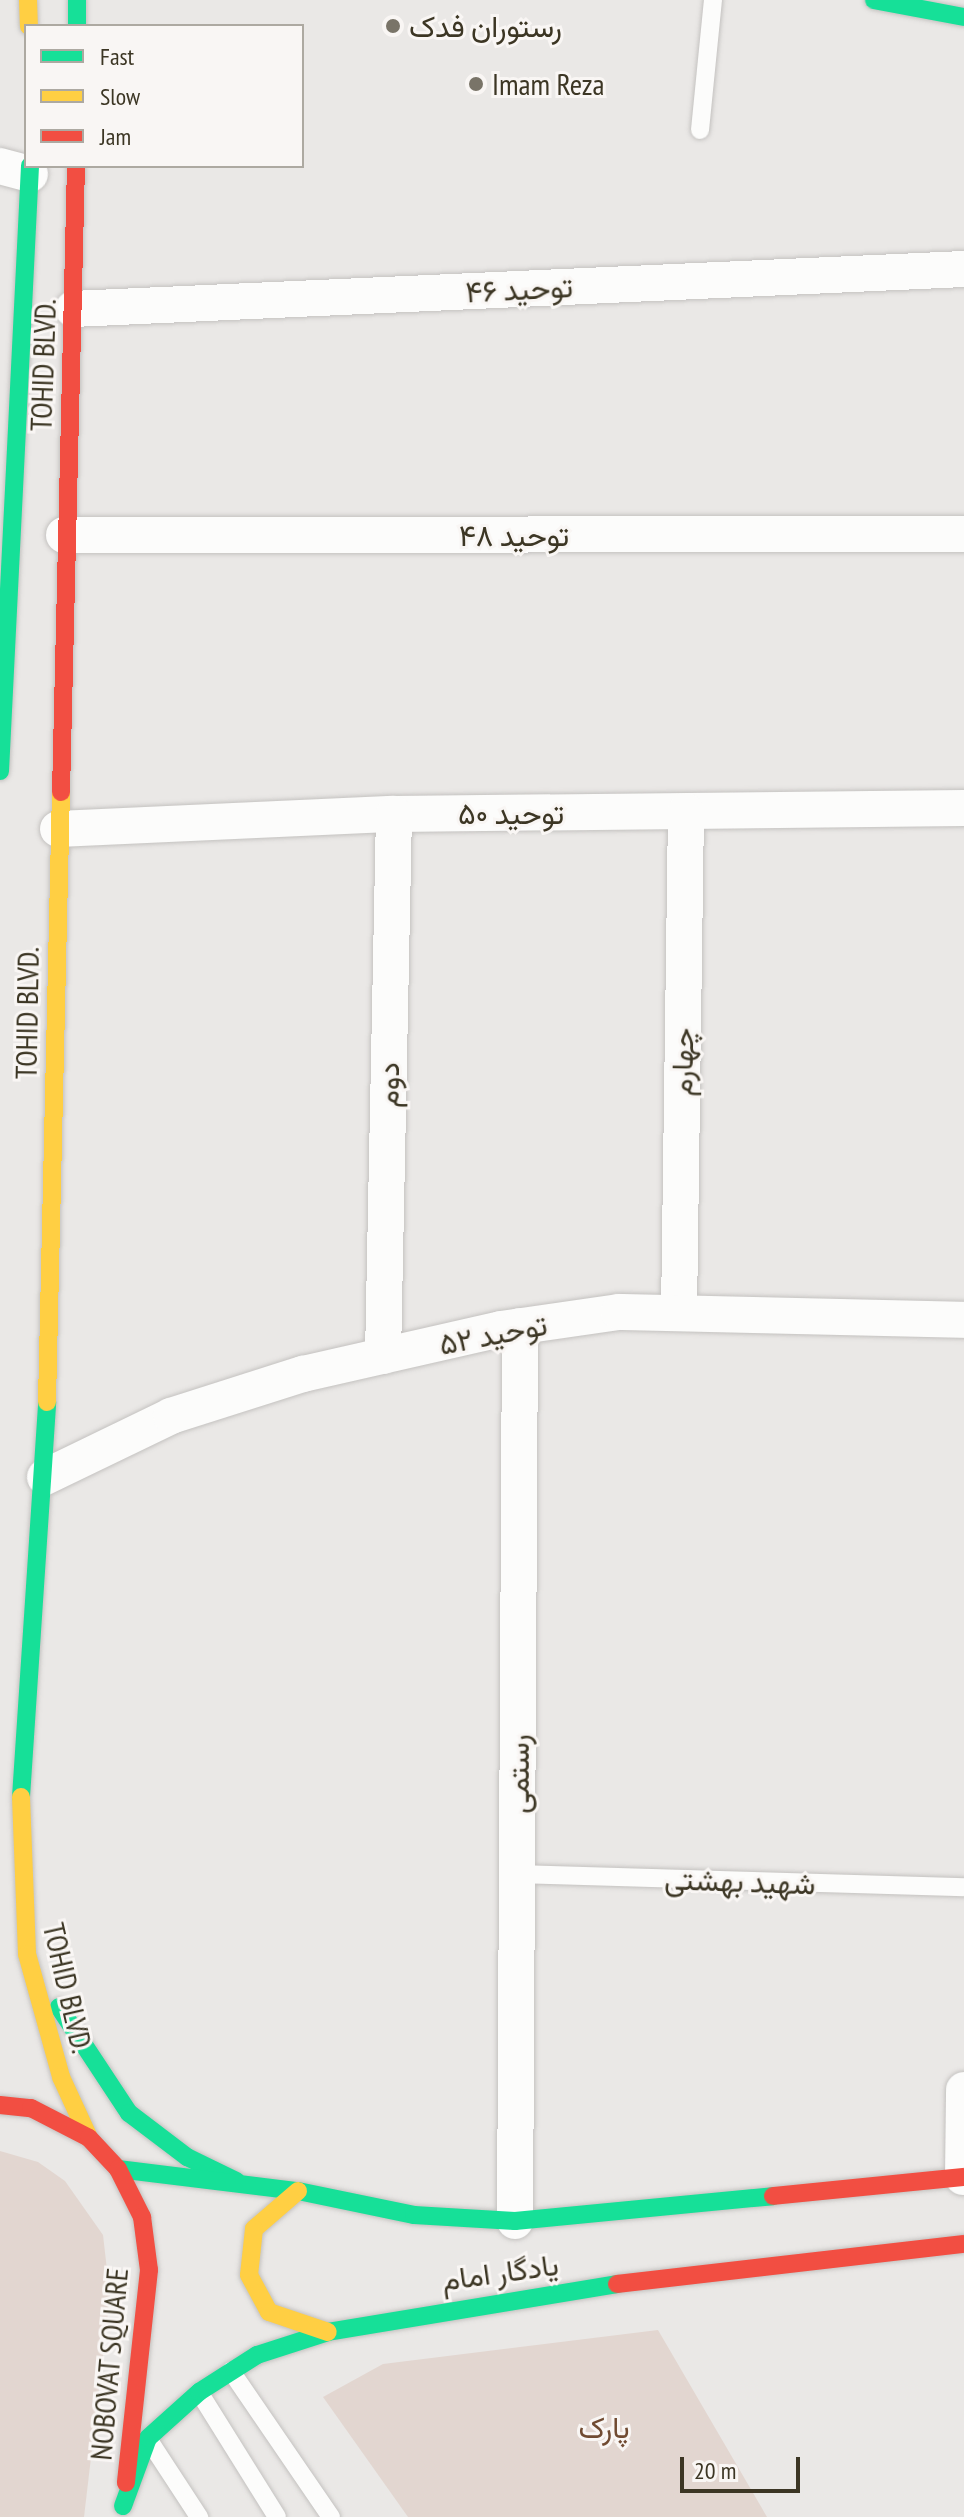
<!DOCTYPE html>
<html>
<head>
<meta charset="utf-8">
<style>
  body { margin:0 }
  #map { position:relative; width:964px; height:2517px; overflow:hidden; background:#eae8e6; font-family:"PT Sans Narrow",Vazirmatn,sans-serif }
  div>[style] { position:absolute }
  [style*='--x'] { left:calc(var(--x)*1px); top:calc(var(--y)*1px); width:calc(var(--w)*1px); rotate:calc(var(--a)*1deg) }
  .green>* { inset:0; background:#e2d6d0 }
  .roads { filter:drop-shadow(0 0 2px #c4c2c0) drop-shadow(0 0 2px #c4c2c0) }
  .lane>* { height:18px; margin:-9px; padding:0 9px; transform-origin:9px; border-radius:9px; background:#fcfcfb }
  .street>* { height:36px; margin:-18px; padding:0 18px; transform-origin:18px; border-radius:18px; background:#fcfcfb }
  .fast>* { height:18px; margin:-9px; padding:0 9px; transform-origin:9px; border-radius:9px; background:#16e098 }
  .slow>* { height:18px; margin:-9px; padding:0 9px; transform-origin:9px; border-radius:9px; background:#ffcf43 }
  .jam>* { height:18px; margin:-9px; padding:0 9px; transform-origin:9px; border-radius:9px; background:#f24e42 }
  .dots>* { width:22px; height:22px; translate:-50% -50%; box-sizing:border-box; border:4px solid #f9f6f4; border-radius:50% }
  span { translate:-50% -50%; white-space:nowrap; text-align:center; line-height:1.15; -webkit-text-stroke:6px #f9f6f4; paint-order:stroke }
  .poi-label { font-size:30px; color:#3c3624 }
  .left { translate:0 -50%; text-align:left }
  .street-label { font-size:30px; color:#3c3624 }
  .park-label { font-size:30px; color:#704b32 }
  .legend { position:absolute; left:24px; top:24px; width:280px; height:144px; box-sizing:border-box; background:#f9f6f4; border:2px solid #ada9a1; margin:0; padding:10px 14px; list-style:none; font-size:24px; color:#3c3624 }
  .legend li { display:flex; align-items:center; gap:16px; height:40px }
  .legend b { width:40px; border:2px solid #ada9a1 }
  .scale { position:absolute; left:680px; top:2457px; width:120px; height:36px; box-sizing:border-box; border:4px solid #3c3624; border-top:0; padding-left:10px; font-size:24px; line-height:28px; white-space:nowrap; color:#3c3624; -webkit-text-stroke:6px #f9f6f4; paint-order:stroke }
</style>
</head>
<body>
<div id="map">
  <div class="green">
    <div style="clip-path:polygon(0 2151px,38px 2162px,65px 2181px,103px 2235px,110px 2296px,84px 2517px,0 2517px)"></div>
    <div style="clip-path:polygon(658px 2330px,767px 2517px,408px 2517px,323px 2397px,383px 2364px)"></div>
  </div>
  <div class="roads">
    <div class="lane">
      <div style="--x:700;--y:130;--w:131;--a:-84.3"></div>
      <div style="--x:517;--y:1874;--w:447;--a:1.7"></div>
      <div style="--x:231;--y:2371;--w:177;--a:55.6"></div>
      <div style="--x:199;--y:2392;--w:147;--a:58"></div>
      <div style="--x:150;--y:2442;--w:90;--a:56.8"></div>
    </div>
    <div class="street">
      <div style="--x:0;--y:166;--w:31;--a:15"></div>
      <div style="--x:73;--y:309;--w:892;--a:-2.57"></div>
      <div style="--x:64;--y:535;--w:900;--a:-0.06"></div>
      <div style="--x:58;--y:829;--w:336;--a:-2.6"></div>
      <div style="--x:394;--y:814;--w:570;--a:-0.6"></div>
      <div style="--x:679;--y:1313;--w:502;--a:-89.2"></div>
      <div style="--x:383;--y:1356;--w:542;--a:-88.84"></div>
      <div style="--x:45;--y:1477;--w:140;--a:-25.8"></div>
      <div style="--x:171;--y:1416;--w:139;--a:-17.7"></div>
      <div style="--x:303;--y:1374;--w:203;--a:-12.8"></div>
      <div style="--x:501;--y:1329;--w:119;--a:-8.2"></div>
      <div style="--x:619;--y:1312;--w:345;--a:1.3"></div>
      <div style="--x:963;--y:2177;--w:87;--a:-89.3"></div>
      <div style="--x:515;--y:2221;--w:895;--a:-89.68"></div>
    </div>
    <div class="fast">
      <div style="--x:77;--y:0;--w:26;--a:90"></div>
      <div style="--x:874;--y:0;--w:92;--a:10.7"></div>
      <div style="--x:0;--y:771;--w:606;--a:-87.16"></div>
      <div style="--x:21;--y:1797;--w:396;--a:-86.2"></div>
      <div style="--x:59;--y:2007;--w:127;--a:56.6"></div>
      <div style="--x:129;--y:2113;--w:73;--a:37.2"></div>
      <div style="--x:187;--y:2157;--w:55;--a:26.1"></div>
      <div style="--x:118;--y:2169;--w:181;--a:7"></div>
      <div style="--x:298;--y:2191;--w:118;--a:11.7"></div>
      <div style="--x:414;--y:2215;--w:101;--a:3.4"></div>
      <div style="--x:515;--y:2221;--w:259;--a:-5.5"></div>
      <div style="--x:123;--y:2506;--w:72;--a:-69.8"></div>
      <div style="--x:148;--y:2438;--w:69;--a:-42"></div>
      <div style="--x:199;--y:2392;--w:69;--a:-32.5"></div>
      <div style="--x:257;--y:2355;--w:75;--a:-17.9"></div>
      <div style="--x:328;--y:2332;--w:293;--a:-9.4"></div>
    </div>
    <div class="slow">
      <div style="--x:28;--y:0;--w:26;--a:88"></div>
      <div style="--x:47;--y:1402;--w:610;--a:-88.69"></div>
      <div style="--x:21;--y:1797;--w:157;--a:87.8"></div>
      <div style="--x:27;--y:1954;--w:128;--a:74.5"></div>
      <div style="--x:61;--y:2077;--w:67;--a:65.3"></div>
      <div style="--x:298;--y:2191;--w:58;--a:139.2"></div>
      <div style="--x:254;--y:2229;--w:46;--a:96.2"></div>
      <div style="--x:249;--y:2275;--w:42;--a:61.6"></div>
      <div style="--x:269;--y:2312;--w:62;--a:18.7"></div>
    </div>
    <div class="jam">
      <div style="--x:61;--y:792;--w:626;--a:-88.63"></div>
      <div style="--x:0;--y:2105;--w:31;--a:6"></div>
      <div style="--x:31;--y:2108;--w:65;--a:27.3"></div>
      <div style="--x:89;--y:2138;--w:42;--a:46.9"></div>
      <div style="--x:118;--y:2169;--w:54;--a:63.4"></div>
      <div style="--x:142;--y:2217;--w:53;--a:82.5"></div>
      <div style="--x:149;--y:2270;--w:214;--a:96.2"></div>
      <div style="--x:773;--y:2196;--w:192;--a:-5.7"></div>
      <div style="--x:617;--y:2284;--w:349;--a:-6.6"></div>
    </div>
  </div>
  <div class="dots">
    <div style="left:393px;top:26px;background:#797468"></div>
    <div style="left:476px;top:84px;background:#797468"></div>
  </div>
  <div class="poi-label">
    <span class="left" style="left:409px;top:26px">رستوران فدک</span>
    <span class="left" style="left:492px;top:84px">Imam Reza</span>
  </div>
  <div class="street-label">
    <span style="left:519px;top:289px;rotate:-3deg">توحید ۴۶</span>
    <span style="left:43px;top:365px;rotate:-88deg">TOHID BLVD.</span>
    <span style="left:514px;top:535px">توحید ۴۸</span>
    <span style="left:511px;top:813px">توحید ۵۰</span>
    <span style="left:27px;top:1013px;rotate:-89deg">TOHID BLVD.</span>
    <span style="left:682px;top:1062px;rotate:-89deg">چهارم</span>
    <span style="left:388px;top:1085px;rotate:-89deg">دوم</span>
    <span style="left:493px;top:1334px;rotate:-11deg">توحید ۵۲</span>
    <span style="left:518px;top:1774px;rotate:-90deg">رستمی</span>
    <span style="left:740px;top:1881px;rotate:2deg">شهید بهشتی</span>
    <span style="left:68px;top:1988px;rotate:77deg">TOHID BLVD.</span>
    <span style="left:500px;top:2272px;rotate:-8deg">یادگار امام</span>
    <span style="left:109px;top:2364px;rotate:-85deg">NOBOVAT SQUARE</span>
  </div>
  <div class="park-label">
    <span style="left:604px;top:2427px">پارک</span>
  </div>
  <ul class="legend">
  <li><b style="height:10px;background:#16e098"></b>Fast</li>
  <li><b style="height:10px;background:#ffcf43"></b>Slow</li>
  <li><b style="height:10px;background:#f24e42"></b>Jam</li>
  </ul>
  <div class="scale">20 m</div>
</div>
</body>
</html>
